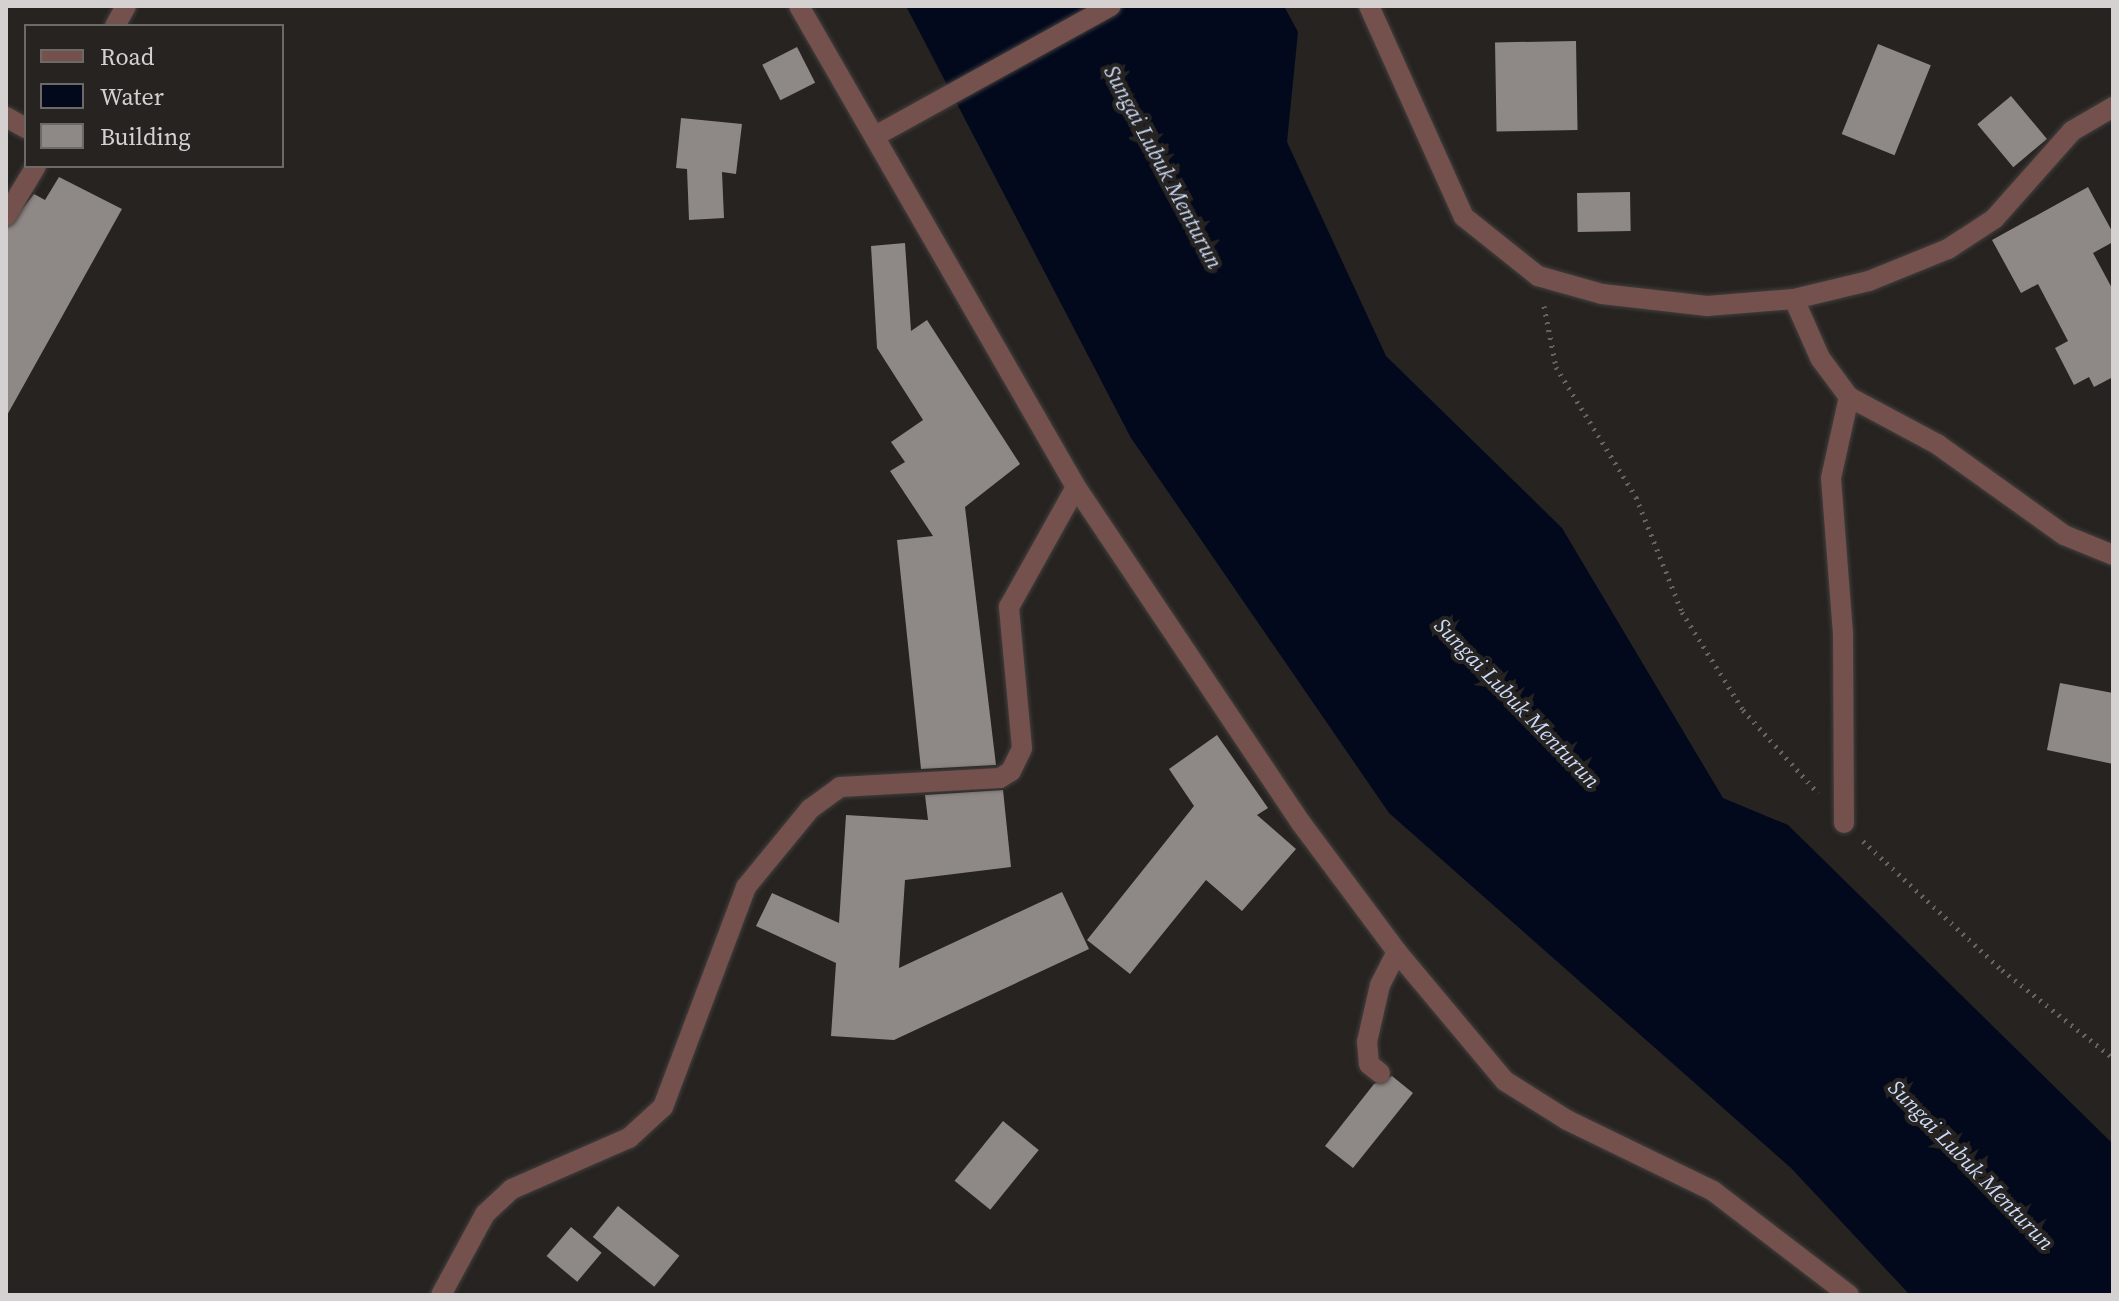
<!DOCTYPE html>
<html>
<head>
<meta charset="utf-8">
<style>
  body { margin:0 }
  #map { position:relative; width:2119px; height:1301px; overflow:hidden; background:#262321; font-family:"Source Serif 4",serif }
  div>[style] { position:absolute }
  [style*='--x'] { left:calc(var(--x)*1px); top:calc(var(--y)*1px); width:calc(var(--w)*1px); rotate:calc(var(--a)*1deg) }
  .water>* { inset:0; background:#02091d }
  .building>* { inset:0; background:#8e8987; transform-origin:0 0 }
  .path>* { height:5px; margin-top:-2.5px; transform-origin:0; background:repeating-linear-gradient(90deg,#666361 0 2px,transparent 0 8px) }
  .roads { filter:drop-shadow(0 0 2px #423f3d) drop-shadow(0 0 2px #423f3d) }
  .minor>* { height:20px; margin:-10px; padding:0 10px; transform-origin:10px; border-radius:10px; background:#74514d }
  span { translate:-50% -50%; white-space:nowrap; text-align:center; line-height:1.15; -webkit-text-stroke:8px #262321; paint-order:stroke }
  .water-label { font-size:22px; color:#cadaf8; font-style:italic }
  .frame { position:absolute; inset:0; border:8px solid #d4d1d0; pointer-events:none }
  .legend { position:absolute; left:24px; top:24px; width:260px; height:144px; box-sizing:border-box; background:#262321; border:2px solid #6c6967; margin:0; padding:10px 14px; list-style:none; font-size:24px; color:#d4d1d0 }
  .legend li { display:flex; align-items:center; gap:16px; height:40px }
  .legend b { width:40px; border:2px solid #6c6967 }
</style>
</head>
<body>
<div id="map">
  <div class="water">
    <div style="clip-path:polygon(906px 6px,1284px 6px,1298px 32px,1287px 142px,1386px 356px,1562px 528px,1723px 798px,1788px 825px,2113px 1144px,2113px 1295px,1910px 1295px,1791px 1168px,1389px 813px,1131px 438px)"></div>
  </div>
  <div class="building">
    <div style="left:1576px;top:41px;width:89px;height:81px;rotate:89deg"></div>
    <div style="left:1878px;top:44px;width:57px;height:97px;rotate:22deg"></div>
    <div style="left:797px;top:47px;width:40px;height:39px;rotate:63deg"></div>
    <div style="left:2011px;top:96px;width:56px;height:44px;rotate:50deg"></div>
    <div style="clip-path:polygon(681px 118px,742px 124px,736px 174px,722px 172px,724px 218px,689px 220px,687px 169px,676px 168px)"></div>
    <div style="clip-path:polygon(59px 177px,122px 209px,6px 417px,6px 229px,34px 194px,45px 200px)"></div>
    <div style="clip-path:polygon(2088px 187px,2113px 233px,2113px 242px,2093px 253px,2113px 290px,2113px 377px,2094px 387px,2089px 377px,2074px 385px,2055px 348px,2068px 341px,2038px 284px,2021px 293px,1992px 240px)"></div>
    <div style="left:1630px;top:192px;width:39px;height:53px;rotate:89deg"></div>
    <div style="clip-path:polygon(905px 243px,911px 331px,927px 320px,1020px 464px,965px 507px,996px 765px,921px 769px,897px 540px,933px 536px,890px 471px,905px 462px,891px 442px,923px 420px,877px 348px,871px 246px)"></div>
    <div style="clip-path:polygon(2060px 683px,2113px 693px,2113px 764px,2047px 750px)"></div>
    <div style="clip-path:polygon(1217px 735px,1268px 808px,1257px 815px,1296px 849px,1242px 911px,1206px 880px,1130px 974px,1087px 940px,1194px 806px,1169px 769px)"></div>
    <div style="clip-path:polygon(1003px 790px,1011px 867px,905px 880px,899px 968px,1062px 892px,1089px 949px,894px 1040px,831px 1036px,836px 963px,756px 926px,772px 893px,839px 923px,846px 815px,928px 820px,925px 795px)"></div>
    <div style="clip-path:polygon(1392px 1076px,1413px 1093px,1353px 1168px,1325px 1146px,1374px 1084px)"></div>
    <div style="left:1003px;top:1121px;width:46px;height:77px;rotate:39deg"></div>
    <div style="left:618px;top:1206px;width:79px;height:40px;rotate:39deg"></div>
    <div style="left:571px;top:1227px;width:40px;height:38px;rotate:40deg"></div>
  </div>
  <div class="path">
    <div style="--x:1544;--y:306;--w:62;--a:78.9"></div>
    <div style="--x:1556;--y:367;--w:153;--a:58.4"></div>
    <div style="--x:1636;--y:497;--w:124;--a:68.2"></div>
    <div style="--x:1682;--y:612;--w:115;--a:58.1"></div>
    <div style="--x:1743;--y:710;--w:112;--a:47.9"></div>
    <div style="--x:1863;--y:841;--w:190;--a:42.9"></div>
    <div style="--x:2002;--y:970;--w:142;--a:38.4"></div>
  </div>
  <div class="roads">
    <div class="minor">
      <div style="--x:799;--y:6;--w:555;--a:60.06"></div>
      <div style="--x:1076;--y:487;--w:404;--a:56.2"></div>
      <div style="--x:1301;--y:823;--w:161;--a:53.3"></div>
      <div style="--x:1397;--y:952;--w:168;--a:50.1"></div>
      <div style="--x:1505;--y:1081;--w:73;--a:32.2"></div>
      <div style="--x:1567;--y:1120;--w:162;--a:25.9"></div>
      <div style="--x:1713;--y:1191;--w:171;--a:37.4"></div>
      <div style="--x:1369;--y:6;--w:231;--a:65.8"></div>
      <div style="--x:1464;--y:217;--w:95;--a:38.6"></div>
      <div style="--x:1538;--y:276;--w:66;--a:15.7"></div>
      <div style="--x:1602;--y:294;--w:106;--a:6.5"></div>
      <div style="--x:1707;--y:306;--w:87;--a:-4.6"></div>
      <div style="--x:1794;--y:299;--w:77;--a:-13.5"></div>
      <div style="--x:1869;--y:281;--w:85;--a:-22.1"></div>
      <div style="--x:1948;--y:249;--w:55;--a:-33.1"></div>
      <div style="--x:1994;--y:219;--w:118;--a:-48.4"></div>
      <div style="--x:2072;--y:131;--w:48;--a:-30.3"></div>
      <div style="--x:115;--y:26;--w:23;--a:-61"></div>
      <div style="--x:6;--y:117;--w:23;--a:29"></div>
      <div style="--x:877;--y:135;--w:267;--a:-28.9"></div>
      <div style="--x:6;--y:216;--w:58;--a:-59"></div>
      <div style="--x:1794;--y:299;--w:64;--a:66.2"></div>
      <div style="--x:1820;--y:358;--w:49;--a:53.4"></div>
      <div style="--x:1849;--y:397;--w:100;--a:28.1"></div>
      <div style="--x:1937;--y:444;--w:156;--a:35.6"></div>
      <div style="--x:2064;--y:535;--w:53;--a:22.2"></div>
      <div style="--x:1844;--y:823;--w:189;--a:-90.3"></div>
      <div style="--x:1843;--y:634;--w:156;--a:-94.4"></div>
      <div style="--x:1831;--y:478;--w:83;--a:-77.5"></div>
      <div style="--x:1380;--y:1073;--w:14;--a:-141"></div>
      <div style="--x:1369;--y:1064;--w:22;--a:-95"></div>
      <div style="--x:1367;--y:1042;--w:58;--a:-77.2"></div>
      <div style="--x:1380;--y:985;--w:37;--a:-63"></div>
      <div style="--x:441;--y:1295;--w:92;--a:-61.5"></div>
      <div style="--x:485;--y:1214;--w:37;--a:-43"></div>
      <div style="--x:512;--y:1189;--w:128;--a:-23.6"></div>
      <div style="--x:629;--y:1138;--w:46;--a:-42.4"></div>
      <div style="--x:663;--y:1107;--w:235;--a:-69.3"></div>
      <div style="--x:746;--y:887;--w:101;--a:-50.6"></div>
      <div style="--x:810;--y:809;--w:37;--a:-36"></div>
      <div style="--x:840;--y:787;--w:160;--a:-3.2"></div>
      <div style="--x:1000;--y:778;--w:13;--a:-32"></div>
      <div style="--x:1011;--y:771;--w:25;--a:-64"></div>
      <div style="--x:1022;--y:748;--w:142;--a:-95.3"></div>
      <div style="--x:1009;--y:607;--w:137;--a:-60.8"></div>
    </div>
  </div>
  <div class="water-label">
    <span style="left:1163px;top:167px;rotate:62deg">Sungai Lubuk Menturun</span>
    <span style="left:1517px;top:703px;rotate:46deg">Sungai Lubuk Menturun</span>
    <span style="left:1971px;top:1165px;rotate:46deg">Sungai Lubuk Menturun</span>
  </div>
  <div class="frame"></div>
  <ul class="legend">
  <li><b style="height:10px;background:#74514d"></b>Road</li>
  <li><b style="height:22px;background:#02091d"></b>Water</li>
  <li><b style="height:22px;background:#8e8987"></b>Building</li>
  </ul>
</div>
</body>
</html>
